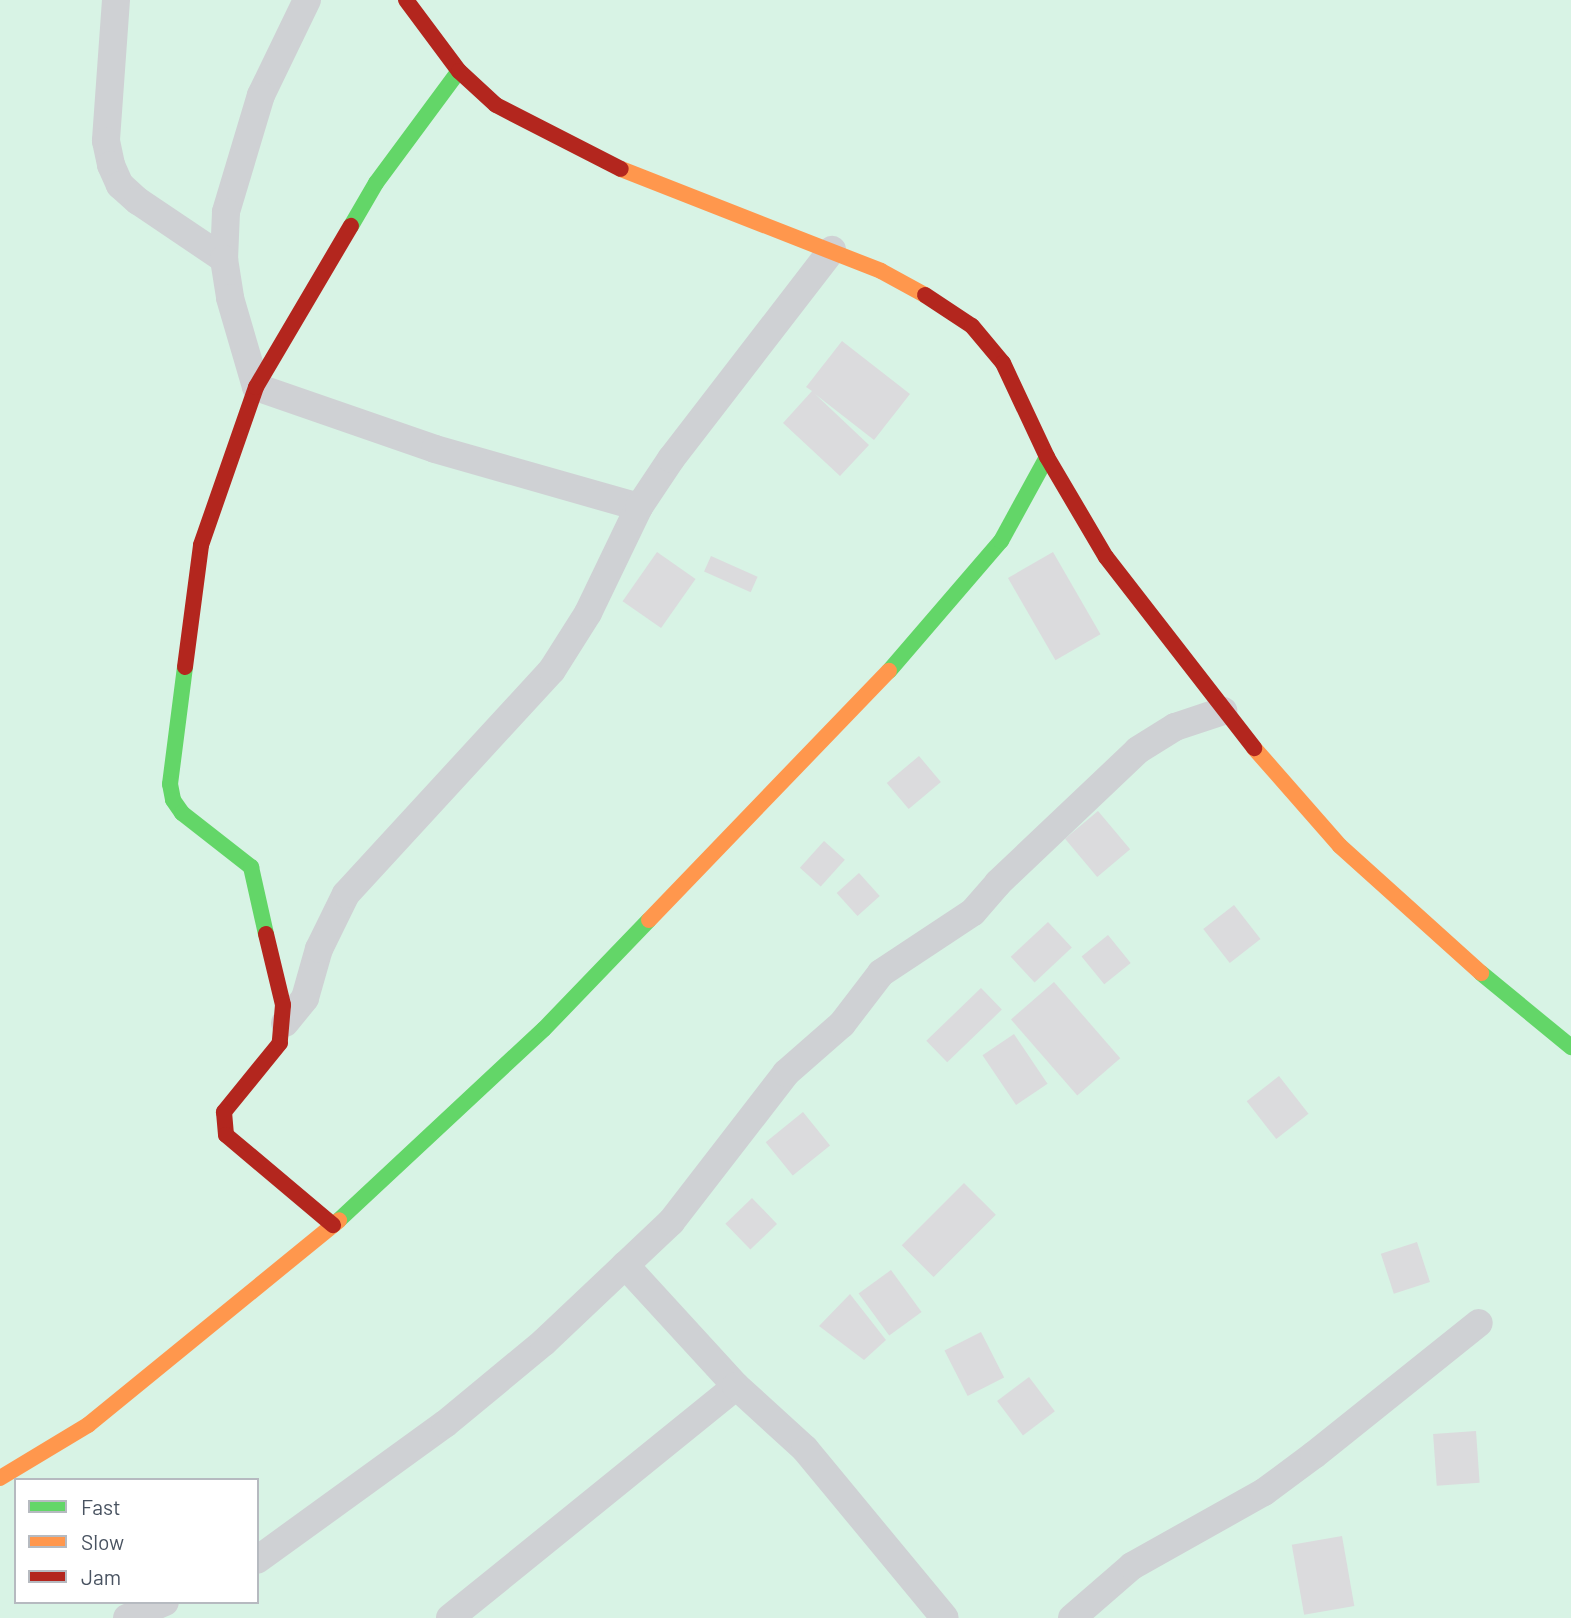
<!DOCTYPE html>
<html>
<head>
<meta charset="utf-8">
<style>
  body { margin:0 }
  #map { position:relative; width:1571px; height:1618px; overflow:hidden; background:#f4f3f3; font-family:Barlow,sans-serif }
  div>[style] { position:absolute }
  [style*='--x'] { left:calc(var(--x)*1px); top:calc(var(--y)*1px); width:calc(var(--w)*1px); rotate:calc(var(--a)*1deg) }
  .green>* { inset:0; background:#d8f3e5 }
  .building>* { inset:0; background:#dbdbdd; transform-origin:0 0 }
  .street>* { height:28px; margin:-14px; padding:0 14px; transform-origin:14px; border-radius:14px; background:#cfd1d4 }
  .fast>* { height:16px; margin:-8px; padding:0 8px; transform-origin:8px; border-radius:8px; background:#63d668 }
  .slow>* { height:16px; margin:-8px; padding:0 8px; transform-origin:8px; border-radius:8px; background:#ff974d }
  .jam>* { height:16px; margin:-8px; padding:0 8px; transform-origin:8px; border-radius:8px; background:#b3261e }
  span { translate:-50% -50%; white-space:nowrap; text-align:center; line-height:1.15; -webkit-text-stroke:5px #fff; paint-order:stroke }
  .legend { position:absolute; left:14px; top:1478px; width:245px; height:126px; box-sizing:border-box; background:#fff; border:2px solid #b6bac0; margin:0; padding:9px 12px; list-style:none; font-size:21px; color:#495361 }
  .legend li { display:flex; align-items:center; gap:14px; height:35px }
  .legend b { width:35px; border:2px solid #b6bac0 }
</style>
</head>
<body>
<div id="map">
  <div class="green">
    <div style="clip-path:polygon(evenodd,0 0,1571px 0,1571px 1618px,0 1618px,0 0,16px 1480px,257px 1480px,257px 1602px,16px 1602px,16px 1480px)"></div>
  </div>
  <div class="building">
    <div style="clip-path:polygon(842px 341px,910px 394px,874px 440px,815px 394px,869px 445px,840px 476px,783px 423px,812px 391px,806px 387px)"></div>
    <div style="left:657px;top:552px;width:47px;height:60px;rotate:35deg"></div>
    <div style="left:1053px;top:552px;width:95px;height:52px;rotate:60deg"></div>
    <div style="left:711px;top:556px;width:51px;height:17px;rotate:24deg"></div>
    <div style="left:919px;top:756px;width:34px;height:42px;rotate:50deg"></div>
    <div style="left:1098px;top:811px;width:50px;height:43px;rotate:50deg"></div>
    <div style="left:824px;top:841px;width:28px;height:36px;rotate:42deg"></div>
    <div style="left:859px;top:873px;width:31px;height:30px;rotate:48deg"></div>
    <div style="left:1234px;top:905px;width:43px;height:39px;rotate:52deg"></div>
    <div style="left:1048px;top:922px;width:35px;height:51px;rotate:47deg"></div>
    <div style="left:1108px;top:935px;width:36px;height:34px;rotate:51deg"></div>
    <div style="left:1054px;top:982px;width:101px;height:57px;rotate:49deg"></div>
    <div style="left:981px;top:988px;width:30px;height:76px;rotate:46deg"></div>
    <div style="left:1014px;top:1034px;width:60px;height:38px;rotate:56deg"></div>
    <div style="left:1279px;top:1076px;width:48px;height:41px;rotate:52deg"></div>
    <div style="left:803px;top:1112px;width:43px;height:48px;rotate:51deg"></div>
    <div style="left:964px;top:1183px;width:45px;height:88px;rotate:45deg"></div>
    <div style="left:752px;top:1198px;width:36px;height:37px;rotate:46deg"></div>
    <div style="left:1417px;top:1242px;width:42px;height:38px;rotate:72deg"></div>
    <div style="left:891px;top:1270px;width:52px;height:40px;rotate:54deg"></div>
    <div style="clip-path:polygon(850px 1294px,886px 1340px,864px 1360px,819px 1326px)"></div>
    <div style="left:981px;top:1332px;width:51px;height:41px;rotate:63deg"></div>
    <div style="left:1029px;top:1377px;width:43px;height:40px;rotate:53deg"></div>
    <div style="left:1476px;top:1431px;width:52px;height:43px;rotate:86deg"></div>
    <div style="left:1342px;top:1536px;width:71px;height:51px;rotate:80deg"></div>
  </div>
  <div class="street">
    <div style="--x:116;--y:0;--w:141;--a:94.1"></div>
    <div style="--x:106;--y:141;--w:25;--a:78"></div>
    <div style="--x:111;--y:165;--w:22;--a:66"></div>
    <div style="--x:120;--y:185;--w:24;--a:42"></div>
    <div style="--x:138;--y:201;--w:104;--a:34"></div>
    <div style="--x:307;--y:0;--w:106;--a:115.8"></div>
    <div style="--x:261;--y:95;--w:122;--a:106.7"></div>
    <div style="--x:226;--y:212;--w:47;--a:92.4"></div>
    <div style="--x:224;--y:259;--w:39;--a:81"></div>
    <div style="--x:230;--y:298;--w:93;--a:73.7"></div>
    <div style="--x:256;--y:387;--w:189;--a:19.1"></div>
    <div style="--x:435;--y:449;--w:212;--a:15.9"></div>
    <div style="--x:285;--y:1023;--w:32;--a:-51"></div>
    <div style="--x:305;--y:998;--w:51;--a:-74.1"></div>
    <div style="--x:319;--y:949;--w:61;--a:-63.9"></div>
    <div style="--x:346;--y:894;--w:304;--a:-47.4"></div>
    <div style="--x:552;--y:670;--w:67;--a:-57.7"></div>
    <div style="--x:588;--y:613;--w:118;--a:-64.3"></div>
    <div style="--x:639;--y:507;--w:58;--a:-56.3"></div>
    <div style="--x:671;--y:459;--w:264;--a:-52.4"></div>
    <div style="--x:625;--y:1265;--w:164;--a:47.5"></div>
    <div style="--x:257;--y:1560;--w:232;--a:-35.9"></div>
    <div style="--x:445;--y:1424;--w:129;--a:-39.6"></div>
    <div style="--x:544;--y:1342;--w:175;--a:-43.4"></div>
    <div style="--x:671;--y:1222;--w:188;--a:-52.3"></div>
    <div style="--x:786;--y:1073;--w:74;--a:-41.2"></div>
    <div style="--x:842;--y:1024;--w:64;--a:-52.6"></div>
    <div style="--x:881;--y:973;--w:110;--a:-33.5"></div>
    <div style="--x:973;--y:912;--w:38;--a:-49"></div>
    <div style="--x:998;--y:883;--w:193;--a:-43.5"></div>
    <div style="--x:1138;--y:750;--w:44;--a:-31.9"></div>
    <div style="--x:1175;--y:727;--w:51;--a:-18.4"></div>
    <div style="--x:127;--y:1618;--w:41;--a:-22.8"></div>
    <div style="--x:450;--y:1618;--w:368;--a:-39"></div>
    <div style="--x:736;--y:1386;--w:93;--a:42.4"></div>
    <div style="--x:805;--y:1449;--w:219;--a:50.4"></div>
    <div style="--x:1072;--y:1618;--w:79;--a:-40.9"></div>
    <div style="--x:1132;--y:1566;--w:151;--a:-29.3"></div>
    <div style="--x:1264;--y:1492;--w:62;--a:-36.5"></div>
    <div style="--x:1314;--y:1455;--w:211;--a:-38.7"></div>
  </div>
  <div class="fast">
    <div style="--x:351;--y:226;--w:50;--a:-59.8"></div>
    <div style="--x:376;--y:183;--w:139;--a:-53.5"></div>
    <div style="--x:185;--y:667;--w:118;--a:97.3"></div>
    <div style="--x:170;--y:784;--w:16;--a:79"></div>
    <div style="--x:173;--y:800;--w:16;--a:55"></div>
    <div style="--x:182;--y:813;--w:88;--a:38"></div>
    <div style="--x:251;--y:867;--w:69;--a:77.4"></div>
    <div style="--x:889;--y:671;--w:172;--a:-49.3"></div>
    <div style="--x:1001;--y:541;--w:96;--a:-61.3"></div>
    <div style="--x:1481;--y:973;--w:117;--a:39.4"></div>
    <div style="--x:339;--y:1220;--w:280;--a:-43"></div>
    <div style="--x:544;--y:1029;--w:151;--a:-46.1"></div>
  </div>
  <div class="slow">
    <div style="--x:621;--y:169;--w:279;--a:21.4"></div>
    <div style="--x:881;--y:271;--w:50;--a:28.6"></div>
    <div style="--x:1254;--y:748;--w:130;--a:48.7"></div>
    <div style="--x:1340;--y:846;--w:190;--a:42"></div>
    <div style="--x:649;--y:920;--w:346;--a:-46.1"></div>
    <div style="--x:0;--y:1478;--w:103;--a:-31.1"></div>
    <div style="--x:88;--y:1425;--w:324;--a:-39.2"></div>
  </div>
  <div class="jam">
    <div style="--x:406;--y:0;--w:89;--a:53.3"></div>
    <div style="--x:459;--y:71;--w:50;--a:42.6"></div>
    <div style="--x:496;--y:105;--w:140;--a:27.1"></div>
    <div style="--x:925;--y:295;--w:56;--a:33.4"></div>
    <div style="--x:972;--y:326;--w:48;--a:50"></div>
    <div style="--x:1003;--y:363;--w:104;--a:64.9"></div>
    <div style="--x:1047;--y:457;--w:116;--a:59.5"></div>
    <div style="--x:1106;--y:557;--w:242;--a:52.2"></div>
    <div style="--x:185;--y:667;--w:123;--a:-82.5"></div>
    <div style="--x:201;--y:545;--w:167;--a:-70.8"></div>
    <div style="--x:256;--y:387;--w:187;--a:-59.5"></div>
    <div style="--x:266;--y:934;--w:73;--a:76.5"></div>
    <div style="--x:283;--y:1005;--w:38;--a:95"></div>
    <div style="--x:280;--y:1043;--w:89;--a:129.1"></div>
    <div style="--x:224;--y:1112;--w:23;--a:85"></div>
    <div style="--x:226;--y:1135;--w:140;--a:40.1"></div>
  </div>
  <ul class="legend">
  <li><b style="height:9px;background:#63d668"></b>Fast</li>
  <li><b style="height:9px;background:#ff974d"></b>Slow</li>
  <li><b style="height:9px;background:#b3261e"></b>Jam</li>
  </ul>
</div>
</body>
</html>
